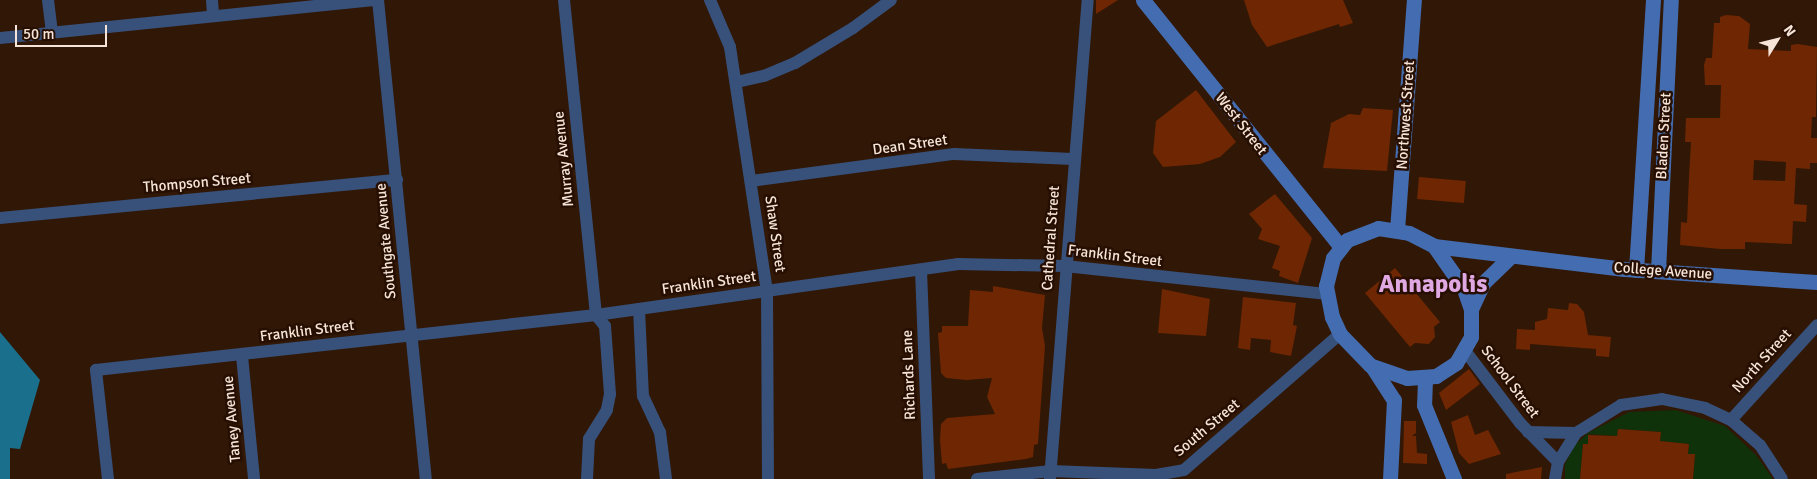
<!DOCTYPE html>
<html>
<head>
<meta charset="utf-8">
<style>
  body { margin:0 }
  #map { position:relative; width:1817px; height:479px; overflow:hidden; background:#311706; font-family:Signika,sans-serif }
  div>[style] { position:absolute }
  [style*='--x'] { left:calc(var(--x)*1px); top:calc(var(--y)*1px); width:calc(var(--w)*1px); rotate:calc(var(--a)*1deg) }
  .green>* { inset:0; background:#10320a }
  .water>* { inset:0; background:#1a708c }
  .building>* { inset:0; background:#6e2702; transform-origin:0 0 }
  .minor>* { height:12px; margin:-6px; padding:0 6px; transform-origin:6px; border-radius:6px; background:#37517b }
  .secondary>* { height:15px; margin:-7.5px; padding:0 7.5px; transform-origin:7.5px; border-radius:7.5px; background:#436db0 }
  span { translate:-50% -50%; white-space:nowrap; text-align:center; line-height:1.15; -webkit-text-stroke:5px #260e00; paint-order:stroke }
  .street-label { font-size:15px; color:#f6e4d9 }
  .town-label { font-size:25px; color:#e0a8e2; font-weight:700 }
  .north { position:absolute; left:1752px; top:15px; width:50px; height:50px; -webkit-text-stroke:4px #260e00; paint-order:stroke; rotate:54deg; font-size:14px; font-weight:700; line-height:20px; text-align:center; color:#f6e4d9 }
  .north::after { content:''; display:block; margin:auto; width:18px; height:22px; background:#f6e4d9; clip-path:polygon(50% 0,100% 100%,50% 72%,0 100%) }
  .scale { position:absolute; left:15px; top:25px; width:92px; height:22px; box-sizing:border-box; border:2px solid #f6e4d9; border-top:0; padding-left:6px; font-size:15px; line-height:18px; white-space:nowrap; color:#f6e4d9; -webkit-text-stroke:4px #260e00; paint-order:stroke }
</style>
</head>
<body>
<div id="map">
  <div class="green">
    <div style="clip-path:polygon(1676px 410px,1725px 426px,1756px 455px,1773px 479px,1693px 479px,1695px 454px,1688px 454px,1689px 444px,1660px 441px,1661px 432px,1618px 429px,1617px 436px,1589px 434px,1588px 444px,1583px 444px,1580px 479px,1565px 479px,1565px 464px,1575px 445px,1588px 433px,1629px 412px)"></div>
  </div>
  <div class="water">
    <div style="clip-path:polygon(0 332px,40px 380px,20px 449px,10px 448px,10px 479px,0 479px)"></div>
  </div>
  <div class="building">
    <div style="clip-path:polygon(1096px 0,1118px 0,1096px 14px)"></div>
    <div style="clip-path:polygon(1244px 0,1343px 0,1353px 23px,1340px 27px,1339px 24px,1267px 47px,1252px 25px)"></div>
    <div style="clip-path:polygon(evenodd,1726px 15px,1739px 16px,1750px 24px,1748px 49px,1791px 51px,1791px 45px,1798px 44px,1817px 47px,1816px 117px,1812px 117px,1811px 138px,1817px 138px,1817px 163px,1810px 163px,1810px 169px,1796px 168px,1794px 204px,1807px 205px,1806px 222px,1793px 221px,1792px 244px,1745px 242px,1745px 249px,1720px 249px,1680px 245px,1681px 222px,1687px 223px,1689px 176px,1691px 142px,1685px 142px,1686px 118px,1720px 118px,1721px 85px,1705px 85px,1704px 65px,1706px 58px,1712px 58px,1714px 23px,1720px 23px,1720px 17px,1726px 15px,1754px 160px,1786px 162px,1785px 181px,1753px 180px,1754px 160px)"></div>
    <div style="clip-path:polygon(1196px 90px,1236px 142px,1220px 157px,1200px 164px,1163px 167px,1153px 153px,1156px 121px)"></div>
    <div style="clip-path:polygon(1363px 108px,1393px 110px,1387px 171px,1323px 168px,1331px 123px,1349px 114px,1360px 115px)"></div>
    <div style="left:1419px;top:177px;width:47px;height:22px;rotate:5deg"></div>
    <div style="clip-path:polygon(1275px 194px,1312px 238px,1298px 283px,1279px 276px,1280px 271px,1272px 268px,1280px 246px,1258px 239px,1262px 229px,1249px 214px)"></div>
    <div style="clip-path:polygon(1395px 268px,1440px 322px,1434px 327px,1435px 337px,1429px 344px,1415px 343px,1410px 347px,1365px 293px)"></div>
    <div style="clip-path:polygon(993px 286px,1045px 295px,1042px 328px,1045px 346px,1038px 444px,1034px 445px,1033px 457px,1026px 459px,948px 469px,946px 463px,942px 464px,940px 440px,941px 424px,947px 418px,995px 414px,987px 397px,992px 378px,966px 380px,946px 378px,941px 373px,938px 333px,942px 332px,942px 326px,968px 326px,970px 290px,993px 292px)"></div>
    <div style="clip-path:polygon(1162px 289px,1210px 299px,1206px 336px,1158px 333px)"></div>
    <div style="clip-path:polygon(1243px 297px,1296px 303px,1293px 325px,1297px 326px,1291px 356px,1270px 352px,1271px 340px,1251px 338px,1250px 350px,1238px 348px)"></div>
    <div style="clip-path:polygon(1569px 303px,1577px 304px,1584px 312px,1588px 335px,1611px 337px,1609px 357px,1596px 356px,1596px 349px,1530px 344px,1530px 350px,1516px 349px,1517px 329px,1535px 330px,1535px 322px,1547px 319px,1548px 308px,1568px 310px)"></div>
    <div style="clip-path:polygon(1469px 369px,1480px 384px,1446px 410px,1439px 393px)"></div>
    <div style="clip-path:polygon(1468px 415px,1475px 435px,1488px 430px,1501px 454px,1469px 464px,1459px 453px,1451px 422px)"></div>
    <div style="clip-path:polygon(1404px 421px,1416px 421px,1416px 433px,1412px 436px,1416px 436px,1417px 453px,1427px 454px,1427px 464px,1403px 463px)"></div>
    <div style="clip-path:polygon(1618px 429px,1661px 432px,1660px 441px,1689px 444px,1688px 454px,1695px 454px,1693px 479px,1580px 479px,1583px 444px,1588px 444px,1588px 435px,1617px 436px)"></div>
    <div style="clip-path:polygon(1542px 467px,1541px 479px,1506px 479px,1506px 474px)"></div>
  </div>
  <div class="minor">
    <div style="--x:48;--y:0;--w:32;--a:83"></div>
    <div style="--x:212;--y:0;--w:16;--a:86"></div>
    <div style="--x:378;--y:0;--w:481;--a:84.3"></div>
    <div style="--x:564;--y:0;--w:317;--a:84.2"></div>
    <div style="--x:596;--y:315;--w:14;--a:51"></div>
    <div style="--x:605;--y:326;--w:68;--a:85.8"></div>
    <div style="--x:610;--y:394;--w:16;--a:101"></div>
    <div style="--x:607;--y:410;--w:34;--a:122"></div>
    <div style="--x:589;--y:439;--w:40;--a:92.9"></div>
    <div style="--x:710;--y:0;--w:51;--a:66.9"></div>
    <div style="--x:730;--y:47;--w:248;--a:81.4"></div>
    <div style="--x:767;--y:292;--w:187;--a:89.7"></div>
    <div style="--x:0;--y:38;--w:376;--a:-5.8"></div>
    <div style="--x:737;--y:82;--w:28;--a:-13"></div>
    <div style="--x:764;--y:76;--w:34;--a:-23"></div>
    <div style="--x:795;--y:63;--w:68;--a:-31.1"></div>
    <div style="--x:853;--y:28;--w:47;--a:-36.4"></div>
    <div style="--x:751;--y:181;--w:205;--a:-7.6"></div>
    <div style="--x:954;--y:154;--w:119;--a:2.4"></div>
    <div style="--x:0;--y:218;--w:399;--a:-5.5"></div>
    <div style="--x:921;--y:270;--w:209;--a:87.8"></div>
    <div style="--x:639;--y:309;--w:87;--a:87.4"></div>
    <div style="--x:643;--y:396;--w:40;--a:65"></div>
    <div style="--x:660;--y:432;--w:47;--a:82.7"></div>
    <div style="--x:1466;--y:352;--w:89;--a:52.7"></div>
    <div style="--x:1520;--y:423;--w:54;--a:45.7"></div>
    <div style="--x:242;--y:356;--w:124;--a:84.4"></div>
    <div style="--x:1731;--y:420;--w:128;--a:-47.8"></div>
    <div style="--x:1528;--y:432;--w:48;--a:1.2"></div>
    <div style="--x:108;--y:479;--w:110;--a:-96.3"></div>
    <div style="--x:96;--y:370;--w:503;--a:-6.28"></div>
    <div style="--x:596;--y:315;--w:366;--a:-8"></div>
    <div style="--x:958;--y:264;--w:107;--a:1.1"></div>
    <div style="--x:1065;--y:266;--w:262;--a:6.1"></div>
    <div style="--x:977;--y:479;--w:74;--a:-6.2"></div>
    <div style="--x:1051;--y:471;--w:105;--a:2.2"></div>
    <div style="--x:1156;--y:475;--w:28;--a:-10"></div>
    <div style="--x:1184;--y:470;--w:207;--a:-41.1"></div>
    <div style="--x:1050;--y:479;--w:481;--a:-85.5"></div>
    <div style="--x:1555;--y:479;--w:17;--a:-80"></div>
    <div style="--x:1558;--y:462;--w:34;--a:-58"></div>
    <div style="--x:1576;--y:433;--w:53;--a:-31.9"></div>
    <div style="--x:1621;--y:405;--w:41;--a:-8.3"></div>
    <div style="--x:1662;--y:399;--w:44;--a:11.8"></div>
    <div style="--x:1705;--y:408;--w:29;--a:25"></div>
    <div style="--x:1731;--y:420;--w:38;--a:41"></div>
    <div style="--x:1760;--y:445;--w:40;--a:57.1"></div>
  </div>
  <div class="secondary">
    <div style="--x:1143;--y:0;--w:315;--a:51.3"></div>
    <div style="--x:1378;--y:228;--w:31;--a:9"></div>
    <div style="--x:1409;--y:233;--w:28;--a:27"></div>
    <div style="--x:1434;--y:246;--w:52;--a:55.1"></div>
    <div style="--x:1464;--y:289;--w:21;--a:71"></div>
    <div style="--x:1471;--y:309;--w:28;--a:90"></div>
    <div style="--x:1471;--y:337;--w:30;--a:120"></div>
    <div style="--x:1456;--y:363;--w:24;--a:147"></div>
    <div style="--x:1436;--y:376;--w:29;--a:176"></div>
    <div style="--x:1407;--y:378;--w:39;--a:-161"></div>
    <div style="--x:1370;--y:365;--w:43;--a:-134.1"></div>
    <div style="--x:1340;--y:334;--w:19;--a:-115"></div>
    <div style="--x:1332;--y:317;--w:32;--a:-101"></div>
    <div style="--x:1326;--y:286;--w:29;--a:-76"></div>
    <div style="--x:1333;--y:258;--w:23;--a:-52"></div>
    <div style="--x:1347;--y:240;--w:33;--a:-21"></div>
    <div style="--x:1397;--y:230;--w:231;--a:-85.8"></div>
    <div style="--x:1434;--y:246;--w:192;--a:6.9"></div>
    <div style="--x:1625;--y:269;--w:192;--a:3.9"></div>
    <div style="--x:1636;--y:270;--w:271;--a:-86.4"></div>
    <div style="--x:1658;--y:271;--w:271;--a:-87.3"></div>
    <div style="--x:1471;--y:309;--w:29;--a:-65"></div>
    <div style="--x:1483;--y:283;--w:37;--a:-44"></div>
    <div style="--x:1373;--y:368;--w:38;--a:57"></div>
    <div style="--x:1394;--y:400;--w:79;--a:92.9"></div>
    <div style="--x:1425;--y:379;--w:26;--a:92"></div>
    <div style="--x:1424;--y:405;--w:80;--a:67.9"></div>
  </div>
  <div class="street-label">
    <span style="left:1406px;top:115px;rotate:-86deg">Northwest Street</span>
    <span style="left:1241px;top:124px;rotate:52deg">West Street</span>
    <span style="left:1664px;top:136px;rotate:-87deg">Bladen Street</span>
    <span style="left:910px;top:145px;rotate:-8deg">Dean Street</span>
    <span style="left:564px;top:159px;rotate:-96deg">Murray Avenue</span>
    <span style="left:197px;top:183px;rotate:-5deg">Thompson Street</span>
    <span style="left:775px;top:234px;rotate:82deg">Shaw Street</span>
    <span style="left:1051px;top:238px;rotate:-86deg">Cathedral Street</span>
    <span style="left:386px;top:241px;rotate:-95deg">Southgate Avenue</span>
    <span style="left:1115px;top:256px;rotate:7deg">Franklin Street</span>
    <span style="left:1663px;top:271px;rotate:4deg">College Avenue</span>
    <span style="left:709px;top:283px;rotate:-8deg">Franklin Street</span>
    <span style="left:307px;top:331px;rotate:-7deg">Franklin Street</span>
    <span style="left:1762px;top:361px;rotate:-48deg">North Street</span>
    <span style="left:909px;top:375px;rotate:-92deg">Richards Lane</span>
    <span style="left:1510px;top:382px;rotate:53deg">School Street</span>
    <span style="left:232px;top:419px;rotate:-95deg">Taney Avenue</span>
    <span style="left:1207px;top:428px;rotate:-40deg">South Street</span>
  </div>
  <div class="town-label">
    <span style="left:1433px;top:284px">Annapolis</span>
  </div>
  <div class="north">N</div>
  <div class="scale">50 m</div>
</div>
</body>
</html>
